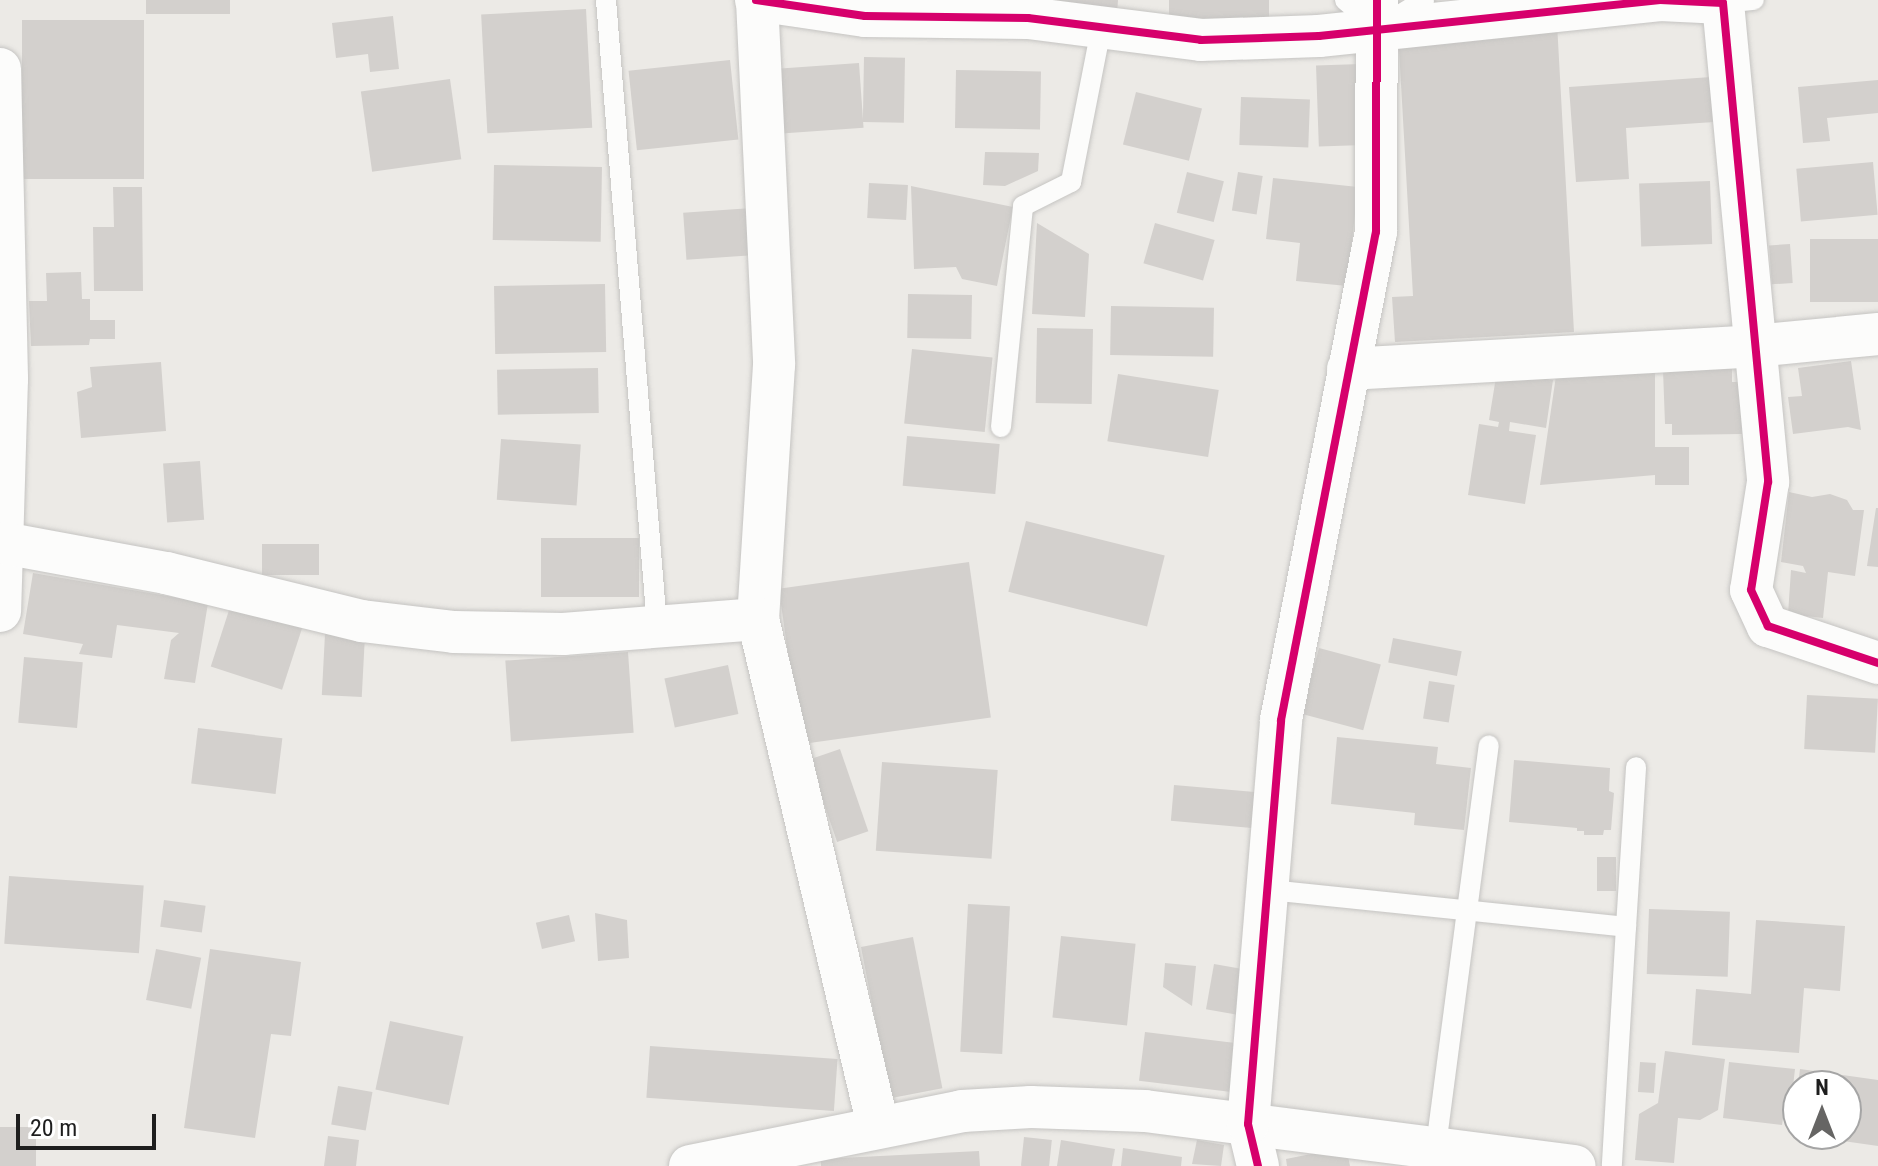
<!DOCTYPE html>
<html>
<head>
<meta charset="utf-8">
<style>
  body { margin:0 }
  #map { position:relative; width:1878px; height:1166px; overflow:hidden; background:#eceae6; font-family:"Roboto Condensed",sans-serif }
  div>[style] { position:absolute }
  [style*='--x'] { left:calc(var(--x)*1px); top:calc(var(--y)*1px); width:calc(var(--w)*1px); rotate:calc(var(--a)*1deg) }
  .building>* { inset:0; background:#d3d0cd; transform-origin:0 0 }
  .roads { filter:drop-shadow(0 0 2px #c5c4c2) drop-shadow(0 0 2px #c5c4c2) }
  .service>* { height:20px; margin:-10px; padding:0 10px; transform-origin:10px; border-radius:10px; background:#fcfcfb }
  .minor>* { height:42px; margin:-21px; padding:0 21px; transform-origin:21px; border-radius:21px; background:#fcfcfb }
  .cycleway>* { height:8px; margin:-4px; padding:0 4px; transform-origin:4px; border-radius:4px; background:#d6006c }
  span { translate:-50% -50%; white-space:nowrap; text-align:center; line-height:1.15; -webkit-text-stroke:6px #fff; paint-order:stroke }
  .north { position:absolute; left:1782px; top:1070px; width:80px; height:80px; box-sizing:border-box; background:#fff; border:2px solid #a5a5a5; border-radius:50%; rotate:0deg; font-size:22px; font-weight:700; line-height:32px; text-align:center; color:#1e1e1e }
  .north::after { content:''; display:block; margin:auto; width:28px; height:36px; background:#666564; clip-path:polygon(50% 0,100% 100%,50% 72%,0 100%) }
  .scale { position:absolute; left:16px; top:1114px; width:140px; height:36px; box-sizing:border-box; border:4px solid #1e1e1e; border-top:0; padding-left:10px; font-size:24px; line-height:28px; white-space:nowrap; color:#1e1e1e; -webkit-text-stroke:6px #fff; paint-order:stroke }
</style>
</head>
<body>
<div id="map">
  <div class="building">
    <div style="left:146px;top:0;width:84px;height:14px"></div>
    <div style="clip-path:polygon(970px 0,1118px 0,1117px 13px)"></div>
    <div style="left:1169px;top:0;width:100px;height:27px"></div>
    <div style="left:586px;top:9px;width:119px;height:105px;rotate:87deg"></div>
    <div style="clip-path:polygon(393px 16px,399px 69px,370px 72px,368px 54px,336px 58px,332px 23px)"></div>
    <div style="left:144px;top:20px;width:159px;height:122px;rotate:90deg"></div>
    <div style="clip-path:polygon(1557px 23px,1574px 332px,1395px 342px,1392px 297px,1413px 296px,1398px 31px)"></div>
    <div style="left:864px;top:57px;width:41px;height:65px;rotate:1deg"></div>
    <div style="left:730px;top:60px;width:80px;height:102px;rotate:84deg"></div>
    <div style="left:859px;top:63px;width:65px;height:82px;rotate:86deg"></div>
    <div style="left:1361px;top:64px;width:81px;height:45px;rotate:88deg"></div>
    <div style="left:956px;top:70px;width:85px;height:58px;rotate:1deg"></div>
    <div style="clip-path:polygon(1711px 77px,1714px 122px,1626px 128px,1629px 179px,1576px 182px,1569px 87px)"></div>
    <div style="left:450px;top:79px;width:81px;height:90px;rotate:82deg"></div>
    <div style="clip-path:polygon(1878px 80px,1878px 113px,1827px 118px,1830px 141px,1803px 143px,1798px 87px)"></div>
    <div style="left:1136px;top:92px;width:68px;height:54px;rotate:14deg"></div>
    <div style="left:1241px;top:97px;width:69px;height:48px;rotate:2deg"></div>
    <div style="clip-path:polygon(985px 152px,1039px 153px,1038px 171px,1005px 186px,983px 185px)"></div>
    <div style="left:1873px;top:162px;width:53px;height:77px;rotate:85deg"></div>
    <div style="left:494px;top:165px;width:108px;height:75px;rotate:1deg"></div>
    <div style="left:1187px;top:172px;width:38px;height:42px;rotate:14deg"></div>
    <div style="left:1238px;top:172px;width:25px;height:39px;rotate:9deg"></div>
    <div style="clip-path:polygon(1273px 178px,1358px 187px,1347px 286px,1296px 281px,1300px 243px,1266px 239px)"></div>
    <div style="left:1710px;top:181px;width:63px;height:71px;rotate:88deg"></div>
    <div style="left:869px;top:183px;width:39px;height:35px;rotate:3deg"></div>
    <div style="clip-path:polygon(911px 186px,1013px 207px,997px 286px,962px 279px,956px 267px,914px 269px)"></div>
    <div style="clip-path:polygon(113px 187px,142px 187px,143px 291px,94px 291px,93px 227px,114px 227px)"></div>
    <div style="left:752px;top:208px;width:47px;height:69px;rotate:86deg"></div>
    <div style="clip-path:polygon(1037px 223px,1089px 254px,1085px 317px,1032px 314px)"></div>
    <div style="left:1155px;top:223px;width:62px;height:42px;rotate:16deg"></div>
    <div style="left:1878px;top:239px;width:63px;height:68px;rotate:90deg"></div>
    <div style="left:1790px;top:244px;width:39px;height:21px;rotate:86deg"></div>
    <div style="clip-path:polygon(81px 272px,82px 299px,90px 299px,90px 320px,115px 320px,115px 339px,90px 339px,89px 345px,31px 346px,29px 301px,47px 301px,46px 273px)"></div>
    <div style="left:605px;top:284px;width:68px;height:111px;rotate:89deg"></div>
    <div style="left:908px;top:294px;width:64px;height:44px;rotate:1deg"></div>
    <div style="left:1111px;top:306px;width:103px;height:49px;rotate:1deg"></div>
    <div style="left:1037px;top:328px;width:56px;height:75px;rotate:1deg"></div>
    <div style="left:912px;top:349px;width:81px;height:75px;rotate:6deg"></div>
    <div style="clip-path:polygon(1851px 361px,1861px 430px,1848px 427px,1793px 434px,1788px 397px,1802px 396px,1798px 368px)"></div>
    <div style="clip-path:polygon(161px 362px,166px 431px,81px 438px,77px 392px,92px 387px,90px 367px)"></div>
    <div style="clip-path:polygon(1655px 362px,1655px 447px,1689px 447px,1689px 485px,1655px 485px,1655px 475px,1540px 485px,1557px 369px)"></div>
    <div style="left:598px;top:368px;width:45px;height:101px;rotate:89deg"></div>
    <div style="clip-path:polygon(1732px 369px,1732px 382px,1741px 382px,1742px 434px,1672px 435px,1672px 424px,1665px 424px,1663px 370px)"></div>
    <div style="clip-path:polygon(1497px 371px,1553px 380px,1546px 428px,1510px 422px,1509px 431px,1536px 435px,1525px 504px,1468px 495px,1479px 424px,1498px 427px,1499px 422px,1489px 420px)"></div>
    <div style="left:1118px;top:374px;width:102px;height:68px;rotate:9deg"></div>
    <div style="left:907px;top:436px;width:93px;height:50px;rotate:5deg"></div>
    <div style="left:501px;top:439px;width:80px;height:61px;rotate:4deg"></div>
    <div style="left:200px;top:461px;width:59px;height:37px;rotate:86deg"></div>
    <div style="clip-path:polygon(1789px 492px,1812px 497px,1830px 494px,1847px 500px,1853px 510px,1864px 510px,1855px 576px,1828px 572px,1823px 618px,1788px 614px,1791px 570px,1806px 573px,1803px 566px,1781px 562px)"></div>
    <div style="clip-path:polygon(1876px 508px,1878px 508px,1878px 567px,1867px 566px)"></div>
    <div style="left:1026px;top:521px;width:143px;height:73px;rotate:14deg"></div>
    <div style="left:639px;top:538px;width:59px;height:98px;rotate:90deg"></div>
    <div style="left:262px;top:544px;width:57px;height:31px"></div>
    <div style="left:969px;top:562px;width:157px;height:192px;rotate:82deg"></div>
    <div style="clip-path:polygon(33px 573px,208px 603px,195px 683px,164px 679px,171px 640px,179px 633px,117px 625px,112px 658px,79px 654px,83px 644px,23px 634px)"></div>
    <div style="left:233px;top:598px;width:75px;height:72px;rotate:18deg"></div>
    <div style="left:325px;top:634px;width:40px;height:61px;rotate:3deg"></div>
    <div style="left:1393px;top:638px;width:70px;height:25px;rotate:11deg"></div>
    <div style="left:1319px;top:648px;width:64px;height:68px;rotate:15deg"></div>
    <div style="left:628px;top:652px;width:81px;height:123px;rotate:86deg"></div>
    <div style="left:24px;top:657px;width:59px;height:66px;rotate:5deg"></div>
    <div style="left:728px;top:665px;width:50px;height:65px;rotate:78deg"></div>
    <div style="left:1429px;top:681px;width:26px;height:38px;rotate:9deg"></div>
    <div style="left:1807px;top:695px;width:71px;height:54px;rotate:3deg"></div>
    <div style="left:198px;top:728px;width:85px;height:56px;rotate:7deg"></div>
    <div style="clip-path:polygon(1337px 737px,1438px 747px,1436px 764px,1471px 768px,1464px 830px,1414px 825px,1415px 813px,1331px 804px)"></div>
    <div style="left:840px;top:749px;width:87px;height:33px;rotate:71deg"></div>
    <div style="clip-path:polygon(1514px 760px,1610px 768px,1609px 791px,1614px 793px,1611px 830px,1604px 830px,1603px 835px,1584px 835px,1584px 831px,1577px 831px,1577px 828px,1509px 822px)"></div>
    <div style="left:882px;top:762px;width:116px;height:89px;rotate:4deg"></div>
    <div style="left:1174px;top:785px;width:84px;height:36px;rotate:5deg"></div>
    <div style="left:1597px;top:857px;width:19px;height:34px"></div>
    <div style="left:9px;top:876px;width:135px;height:68px;rotate:4deg"></div>
    <div style="left:164px;top:900px;width:42px;height:27px;rotate:8deg"></div>
    <div style="left:968px;top:904px;width:42px;height:148px;rotate:3deg"></div>
    <div style="left:1649px;top:909px;width:81px;height:65px;rotate:2deg"></div>
    <div style="clip-path:polygon(595px 913px,627px 920px,629px 958px,598px 961px)"></div>
    <div style="left:569px;top:915px;width:27px;height:34px;rotate:77deg"></div>
    <div style="clip-path:polygon(1756px 920px,1845px 926px,1840px 991px,1804px 988px,1799px 1053px,1692px 1045px,1696px 989px,1751px 994px)"></div>
    <div style="left:1061px;top:936px;width:75px;height:82px;rotate:6deg"></div>
    <div style="left:913px;top:937px;width:154px;height:53px;rotate:79deg"></div>
    <div style="left:156px;top:949px;width:46px;height:52px;rotate:11deg"></div>
    <div style="clip-path:polygon(210px 949px,301px 962px,291px 1036px,271px 1034px,255px 1138px,184px 1128px)"></div>
    <div style="clip-path:polygon(1165px 963px,1196px 966px,1192px 1006px,1163px 987px)"></div>
    <div style="left:1214px;top:964px;width:39px;height:46px;rotate:10deg"></div>
    <div style="left:390px;top:1021px;width:75px;height:70px;rotate:12deg"></div>
    <div style="left:1145px;top:1032px;width:95px;height:49px;rotate:7deg"></div>
    <div style="left:650px;top:1046px;width:188px;height:52px;rotate:4deg"></div>
    <div style="clip-path:polygon(1665px 1051px,1725px 1059px,1718px 1110px,1700px 1120px,1678px 1118px,1674px 1163px,1635px 1160px,1639px 1114px,1658px 1103px)"></div>
    <div style="left:1640px;top:1062px;width:16px;height:30px;rotate:4deg"></div>
    <div style="clip-path:polygon(1729px 1062px,1795px 1069px,1790px 1113px,1784px 1112px,1782px 1125px,1723px 1118px)"></div>
    <div style="clip-path:polygon(1800px 1069px,1878px 1080px,1878px 1146px,1808px 1136px,1846px 1134px,1846px 1086px,1798px 1086px)"></div>
    <div style="left:338px;top:1086px;width:35px;height:39px;rotate:10deg"></div>
    <div style="clip-path:polygon(1796px 1099px,1798px 1099px,1798px 1134px,1791px 1134px)"></div>
    <div style="left:0;top:1127px;width:36px;height:39px"></div>
    <div style="clip-path:polygon(328px 1136px,359px 1140px,356px 1166px,324px 1166px)"></div>
    <div style="left:1024px;top:1137px;width:28px;height:29px;rotate:6deg"></div>
    <div style="clip-path:polygon(1061px 1140px,1115px 1149px,1112px 1166px,1057px 1166px)"></div>
    <div style="clip-path:polygon(1197px 1140px,1224px 1145px,1221px 1166px,1192px 1164px)"></div>
    <div style="clip-path:polygon(1346px 1147px,1350px 1166px,1287px 1166px,1286px 1159px)"></div>
    <div style="clip-path:polygon(1123px 1148px,1182px 1157px,1181px 1166px,1121px 1166px)"></div>
    <div style="clip-path:polygon(979px 1151px,980px 1166px,821px 1166px,821px 1159px)"></div>
  </div>
  <div class="roads">
    <div class="service">
      <div style="--x:606;--y:0;--w:628;--a:85.34"></div>
      <div style="--x:1345;--y:0;--w:43;--a:40.3"></div>
      <div style="--x:1378;--y:28;--w:54;--a:-31.3"></div>
      <div style="--x:1723;--y:3;--w:31;--a:-6"></div>
      <div style="--x:1001;--y:427;--w:222;--a:-84.3"></div>
      <div style="--x:1023;--y:206;--w:54;--a:-26.6"></div>
      <div style="--x:1071;--y:182;--w:156;--a:-78.9"></div>
      <div style="--x:1270;--y:890;--w:358;--a:5.9"></div>
      <div style="--x:1626;--y:927;--w:239;--a:93.4"></div>
      <div style="--x:1626;--y:927;--w:160;--a:-86.4"></div>
      <div style="--x:1436;--y:1146;--w:404;--a:-82.5"></div>
    </div>
    <div class="minor">
      <div style="--x:756;--y:0;--w:110;--a:8.4"></div>
      <div style="--x:865;--y:16;--w:163;--a:0.7"></div>
      <div style="--x:1028;--y:18;--w:174;--a:7.2"></div>
      <div style="--x:1201;--y:40;--w:118;--a:-1.9"></div>
      <div style="--x:1319;--y:36;--w:343;--a:-6"></div>
      <div style="--x:1660;--y:0;--w:63;--a:2.7"></div>
      <div style="--x:1723;--y:3;--w:481;--a:84.6"></div>
      <div style="--x:1768;--y:482;--w:109;--a:98.9"></div>
      <div style="--x:1751;--y:590;--w:40;--a:65"></div>
      <div style="--x:1768;--y:626;--w:116;--a:18.6"></div>
      <div style="--x:757;--y:0;--w:365;--a:87.3"></div>
      <div style="--x:774;--y:365;--w:255;--a:93.6"></div>
      <div style="--x:758;--y:619;--w:521;--a:76.68"></div>
      <div style="--x:0;--y:69;--w:310;--a:88.7"></div>
      <div style="--x:7;--y:379;--w:232;--a:91.7"></div>
      <div style="--x:1348;--y:369;--w:407;--a:-3.2"></div>
      <div style="--x:1754;--y:346;--w:125;--a:-5.5"></div>
      <div style="--x:4;--y:543;--w:165;--a:10.5"></div>
      <div style="--x:166;--y:573;--w:202;--a:13.8"></div>
      <div style="--x:362;--y:621;--w:93;--a:6.8"></div>
      <div style="--x:454;--y:632;--w:109;--a:1.1"></div>
      <div style="--x:563;--y:634;--w:196;--a:-4.4"></div>
      <div style="--x:690;--y:1166;--w:278;--a:-11.4"></div>
      <div style="--x:962;--y:1111;--w:69;--a:-3.3"></div>
      <div style="--x:1031;--y:1107;--w:114;--a:2"></div>
      <div style="--x:1145;--y:1111;--w:433;--a:7.3"></div>
      <div style="--x:1258;--y:1166;--w:43;--a:-103.4"></div>
      <div style="--x:1248;--y:1124;--w:405;--a:-85.3"></div>
      <div style="--x:1281;--y:720;--w:497;--a:-79"></div>
      <div style="--x:1376;--y:232;--w:232;--a:-89.8"></div>
    </div>
  </div>
  <div class="cycleway">
    <div style="--x:756;--y:0;--w:110;--a:8.4"></div>
    <div style="--x:865;--y:16;--w:163;--a:0.7"></div>
    <div style="--x:1028;--y:18;--w:174;--a:7.2"></div>
    <div style="--x:1201;--y:40;--w:118;--a:-1.9"></div>
    <div style="--x:1319;--y:36;--w:343;--a:-6"></div>
    <div style="--x:1660;--y:0;--w:63;--a:2.7"></div>
    <div style="--x:1723;--y:3;--w:481;--a:84.6"></div>
    <div style="--x:1768;--y:482;--w:109;--a:98.9"></div>
    <div style="--x:1751;--y:590;--w:40;--a:65"></div>
    <div style="--x:1768;--y:626;--w:116;--a:18.6"></div>
    <div style="--x:1258;--y:1166;--w:43;--a:-103.4"></div>
    <div style="--x:1248;--y:1124;--w:405;--a:-85.3"></div>
    <div style="--x:1281;--y:720;--w:497;--a:-79"></div>
    <div style="--x:1376;--y:232;--w:232;--a:-89.8"></div>
  </div>
  <div class="north">N</div>
  <div class="scale">20 m</div>
</div>
</body>
</html>
